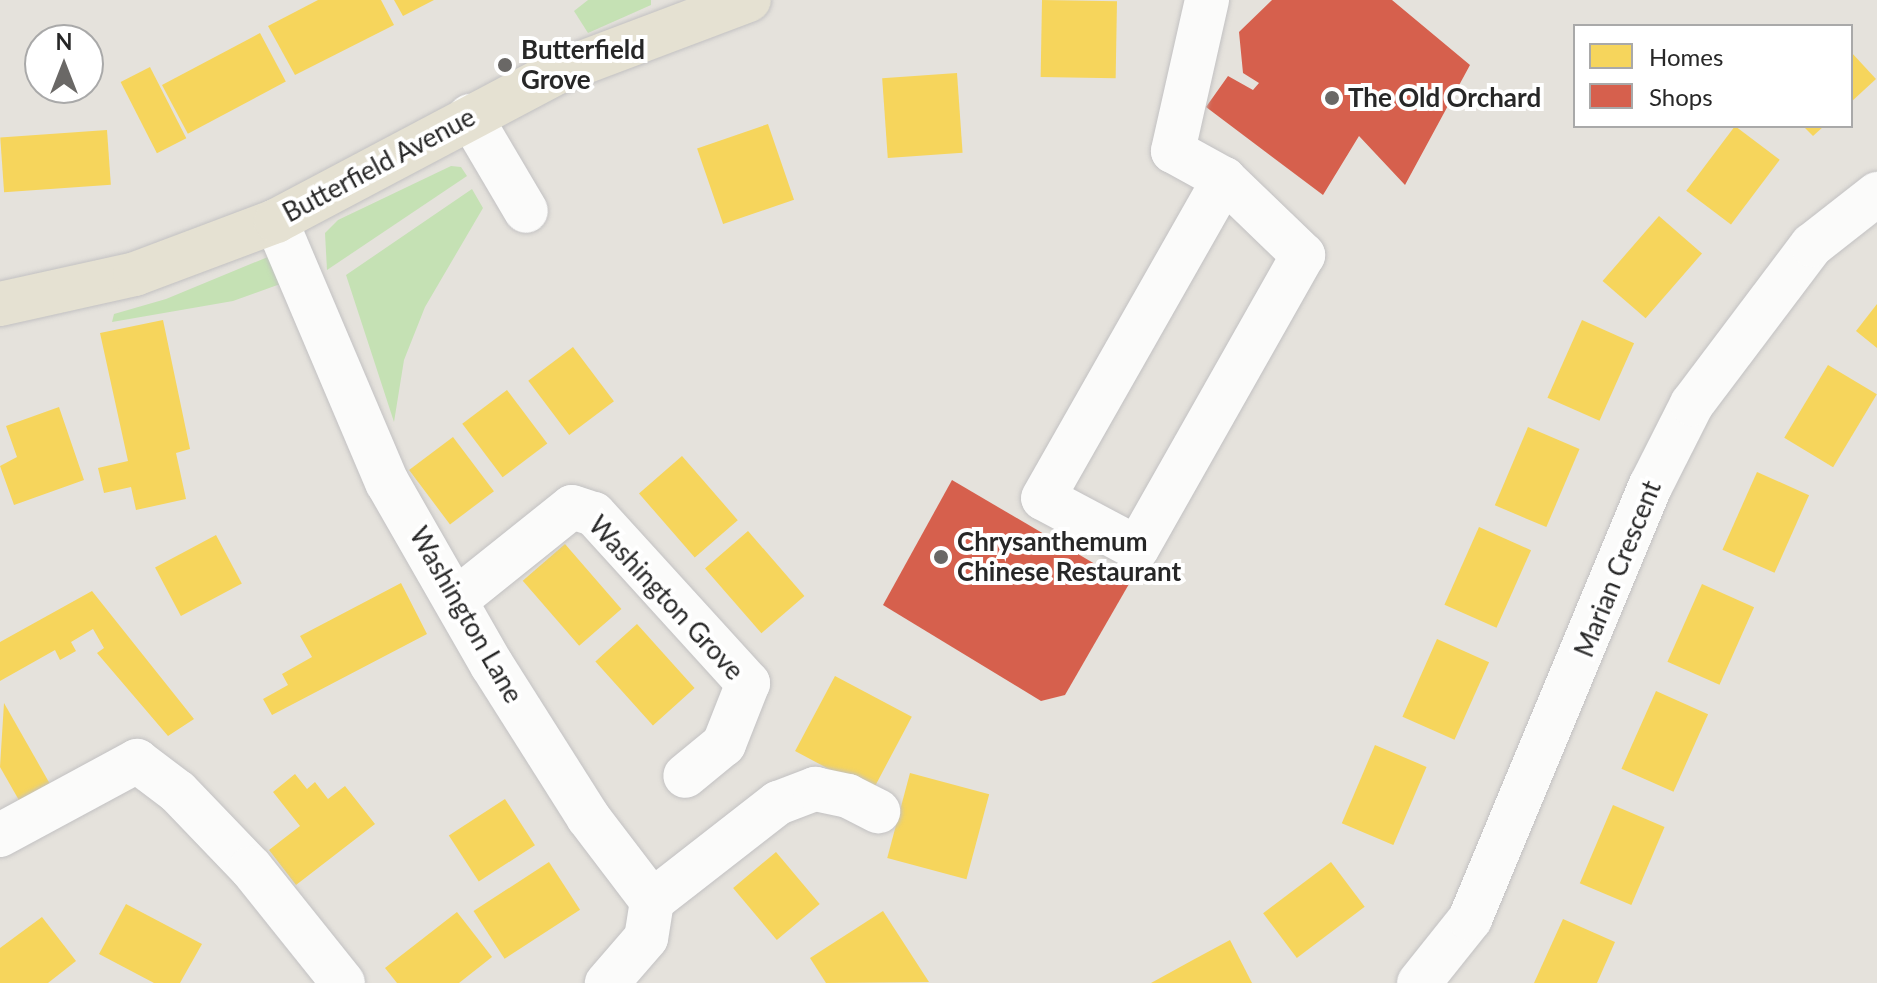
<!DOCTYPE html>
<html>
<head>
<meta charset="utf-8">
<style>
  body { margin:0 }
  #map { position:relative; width:1877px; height:983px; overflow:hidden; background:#e5e2dc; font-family:Lato,sans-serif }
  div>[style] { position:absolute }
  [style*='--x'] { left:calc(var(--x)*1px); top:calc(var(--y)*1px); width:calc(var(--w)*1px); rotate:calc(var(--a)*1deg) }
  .green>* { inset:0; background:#c5e1b4 }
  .homes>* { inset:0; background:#f6d55c; transform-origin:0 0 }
  .shops>* { inset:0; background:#d6604d }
  .roads { filter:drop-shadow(0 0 2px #c2c1c2) drop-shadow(0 0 2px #c2c1c2) }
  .minor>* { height:44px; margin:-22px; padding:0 22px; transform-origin:22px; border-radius:22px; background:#fbfbfa }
  .major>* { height:44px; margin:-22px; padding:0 22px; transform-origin:22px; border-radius:22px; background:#e5e1d2 }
  .dots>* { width:22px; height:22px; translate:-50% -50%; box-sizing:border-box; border:4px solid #fff; border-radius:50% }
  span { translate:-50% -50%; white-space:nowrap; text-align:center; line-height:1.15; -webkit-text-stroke:8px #fff; paint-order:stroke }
  .poi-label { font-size:26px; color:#272727; font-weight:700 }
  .left { translate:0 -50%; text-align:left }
  .street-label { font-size:26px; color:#272727 }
  .legend { position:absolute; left:1573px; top:24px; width:280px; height:104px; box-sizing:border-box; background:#fff; border:2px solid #a9a9a9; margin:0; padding:10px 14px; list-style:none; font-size:24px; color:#272727 }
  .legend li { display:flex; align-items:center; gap:16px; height:40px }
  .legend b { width:40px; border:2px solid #a9a9a9 }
  .north { position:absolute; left:24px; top:24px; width:80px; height:80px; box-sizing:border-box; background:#fff; border:2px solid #a9a9a9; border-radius:50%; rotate:0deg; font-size:22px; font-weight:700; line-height:32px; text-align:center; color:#272727 }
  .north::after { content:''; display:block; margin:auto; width:28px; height:36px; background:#6a6866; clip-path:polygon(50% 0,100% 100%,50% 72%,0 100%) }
</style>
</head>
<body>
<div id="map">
  <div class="green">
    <div style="clip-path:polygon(588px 0,651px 0,651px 5px,588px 33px,574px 11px)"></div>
    <div style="clip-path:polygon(451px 166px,461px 167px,467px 176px,327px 270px,325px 233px,338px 220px)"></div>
    <div style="clip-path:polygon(472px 189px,483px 208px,425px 307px,404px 360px,394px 422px,346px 275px)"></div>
    <div style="clip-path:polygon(275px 254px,294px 279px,233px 301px,112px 322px,114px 314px,166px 299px)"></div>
  </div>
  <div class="homes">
    <div style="clip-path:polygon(318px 0,381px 0,394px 25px,295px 75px,268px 26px)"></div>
    <div style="clip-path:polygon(394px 0,434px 0,403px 16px)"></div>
    <div style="left:1042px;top:0;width:75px;height:77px;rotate:1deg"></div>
    <div style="left:260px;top:33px;width:55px;height:111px;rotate:62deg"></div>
    <div style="clip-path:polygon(1851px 52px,1876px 79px,1851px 102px)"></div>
    <div style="left:150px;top:67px;width:80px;height:33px;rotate:63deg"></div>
    <div style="left:957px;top:73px;width:80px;height:75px;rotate:86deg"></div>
    <div style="left:768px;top:124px;width:80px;height:75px;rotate:71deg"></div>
    <div style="left:1735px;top:126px;width:56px;height:81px;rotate:37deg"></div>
    <div style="clip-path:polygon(1803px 126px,1824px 126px,1813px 136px)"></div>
    <div style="left:107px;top:130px;width:55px;height:107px;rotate:86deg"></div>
    <div style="left:1659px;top:216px;width:57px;height:86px;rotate:41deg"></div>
    <div style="clip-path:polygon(1877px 304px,1877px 348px,1856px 331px)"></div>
    <div style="clip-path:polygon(163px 320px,190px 449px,176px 453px,186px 499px,136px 510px,131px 487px,104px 493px,98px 468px,128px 461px,100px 333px)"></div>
    <div style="left:1582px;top:320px;width:57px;height:85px;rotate:24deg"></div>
    <div style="left:573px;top:347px;width:68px;height:56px;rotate:53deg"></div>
    <div style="left:1828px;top:365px;width:57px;height:85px;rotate:31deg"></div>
    <div style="left:507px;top:390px;width:67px;height:56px;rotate:53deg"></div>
    <div style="clip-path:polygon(59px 407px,84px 480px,14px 505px,0 466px,17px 457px,6px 426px)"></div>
    <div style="left:1528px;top:427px;width:56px;height:85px;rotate:23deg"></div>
    <div style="left:453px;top:437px;width:68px;height:55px;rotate:53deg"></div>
    <div style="left:682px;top:456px;width:85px;height:57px;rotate:49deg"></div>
    <div style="left:1757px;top:472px;width:57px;height:85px;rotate:24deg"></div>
    <div style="left:1479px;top:527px;width:57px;height:85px;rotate:24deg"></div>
    <div style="left:748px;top:531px;width:86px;height:57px;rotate:49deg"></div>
    <div style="left:216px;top:535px;width:55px;height:69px;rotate:62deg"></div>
    <div style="left:565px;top:544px;width:86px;height:56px;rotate:49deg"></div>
    <div style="clip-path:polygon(401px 583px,427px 634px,272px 715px,263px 699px,288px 685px,282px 674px,312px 657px,300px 636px)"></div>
    <div style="left:1702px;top:584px;width:57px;height:85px;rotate:24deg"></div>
    <div style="clip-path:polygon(92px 591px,194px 719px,168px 736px,97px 653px,104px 648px,93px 629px,71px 642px,76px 651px,60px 660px,55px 650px,0 681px,0 642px)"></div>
    <div style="left:637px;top:624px;width:86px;height:56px;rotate:48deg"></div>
    <div style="left:1437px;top:639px;width:57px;height:85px;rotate:24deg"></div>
    <div style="left:835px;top:676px;width:87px;height:85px;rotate:28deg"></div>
    <div style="left:1656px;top:691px;width:57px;height:85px;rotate:24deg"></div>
    <div style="clip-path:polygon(4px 703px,50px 784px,20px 802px,0 767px)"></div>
    <div style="left:1375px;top:745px;width:56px;height:85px;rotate:23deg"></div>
    <div style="left:910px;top:773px;width:82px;height:88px;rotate:15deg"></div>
    <div style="clip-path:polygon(295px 774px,307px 789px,315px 782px,328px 799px,345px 786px,375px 824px,296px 885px,269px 850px,300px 826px,273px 792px)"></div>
    <div style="left:505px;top:799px;width:55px;height:67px;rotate:57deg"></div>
    <div style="left:1613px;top:805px;width:56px;height:85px;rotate:23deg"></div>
    <div style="left:776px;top:852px;width:68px;height:56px;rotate:50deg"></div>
    <div style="left:549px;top:862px;width:57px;height:90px;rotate:57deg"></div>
    <div style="left:1331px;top:862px;width:56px;height:85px;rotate:53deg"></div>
    <div style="clip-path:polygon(126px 904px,202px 944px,180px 983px,154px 983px,99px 954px)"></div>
    <div style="clip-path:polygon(883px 911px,929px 982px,826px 983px,810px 958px)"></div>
    <div style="clip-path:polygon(457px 912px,492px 957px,459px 983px,397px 983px,385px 968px)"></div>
    <div style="clip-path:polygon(42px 917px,76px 961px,48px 983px,0 983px,0 948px)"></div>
    <div style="clip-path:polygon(1563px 919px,1615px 942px,1597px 983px,1534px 983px)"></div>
    <div style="clip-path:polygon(1230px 940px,1252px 983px,1151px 983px,1191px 961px)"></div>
  </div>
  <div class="shops">
    <div style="clip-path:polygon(1272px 0,1392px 0,1470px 65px,1405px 185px,1359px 136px,1323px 195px,1206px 107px,1228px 76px,1253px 90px,1259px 83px,1243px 73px,1239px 32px)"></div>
    <div style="clip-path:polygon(952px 480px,1129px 584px,1065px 695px,1041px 701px,883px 605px)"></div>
  </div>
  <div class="roads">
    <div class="minor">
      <div style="--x:1207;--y:0;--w:155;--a:102.7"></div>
      <div style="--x:1173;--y:151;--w:58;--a:28.8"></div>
      <div style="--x:1224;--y:179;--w:110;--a:43.9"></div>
      <div style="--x:1303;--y:255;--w:337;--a:119.5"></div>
      <div style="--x:1137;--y:548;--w:106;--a:-152"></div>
      <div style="--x:1043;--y:498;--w:367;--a:-60.4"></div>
      <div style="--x:470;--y:116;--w:110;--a:59.5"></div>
      <div style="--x:276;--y:221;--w:284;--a:67"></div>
      <div style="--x:387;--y:482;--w:211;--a:60.2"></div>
      <div style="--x:492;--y:665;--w:180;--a:57.7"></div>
      <div style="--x:588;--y:817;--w:106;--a:52.7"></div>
      <div style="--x:652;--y:901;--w:37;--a:99"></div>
      <div style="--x:646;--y:938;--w:60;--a:130.9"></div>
      <div style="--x:457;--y:599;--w:147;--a:-38.7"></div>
      <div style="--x:572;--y:507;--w:23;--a:18"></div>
      <div style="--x:594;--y:514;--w:229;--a:47.7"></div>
      <div style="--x:748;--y:683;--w:66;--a:111.5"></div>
      <div style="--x:724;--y:744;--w:50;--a:140.6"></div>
      <div style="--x:0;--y:835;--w:156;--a:-28.4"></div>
      <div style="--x:137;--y:761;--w:51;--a:37.1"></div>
      <div style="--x:178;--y:792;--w:105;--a:46.2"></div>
      <div style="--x:251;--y:868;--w:147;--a:51.3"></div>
      <div style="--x:652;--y:901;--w:160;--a:-37.9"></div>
      <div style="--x:778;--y:803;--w:40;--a:-21"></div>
      <div style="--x:815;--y:789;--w:34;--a:12"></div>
      <div style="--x:848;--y:796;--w:34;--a:27"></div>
      <div style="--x:1419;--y:983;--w:82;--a:-51.4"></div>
      <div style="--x:1470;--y:919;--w:470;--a:-67.4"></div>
      <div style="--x:1651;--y:485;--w:91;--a:-63.2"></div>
      <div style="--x:1692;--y:404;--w:199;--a:-53"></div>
      <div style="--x:1812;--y:245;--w:83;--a:-38.1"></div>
    </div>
    <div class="major">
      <div style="--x:0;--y:304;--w:138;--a:-12.5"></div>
      <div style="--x:135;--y:274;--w:151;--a:-20.6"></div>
      <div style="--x:276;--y:221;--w:319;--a:-27.9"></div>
      <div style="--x:558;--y:72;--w:204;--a:-20.7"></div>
    </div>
  </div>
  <div class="dots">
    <div style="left:505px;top:65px;background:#6a6866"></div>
    <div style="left:1332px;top:98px;background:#6a6866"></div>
    <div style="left:941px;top:557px;background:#6a6866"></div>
  </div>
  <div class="poi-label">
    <span class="left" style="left:521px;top:65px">Butterfield<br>Grove</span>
    <span class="left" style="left:1348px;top:98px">The Old Orchard</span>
    <span class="left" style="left:957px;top:557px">Chrysanthemum<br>Chinese Restaurant</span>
  </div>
  <div class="street-label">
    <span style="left:379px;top:165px;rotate:-28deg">Butterfield Avenue</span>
    <span style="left:1618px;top:569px;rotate:-68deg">Marian Crescent</span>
    <span style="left:666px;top:598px;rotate:47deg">Washington Grove</span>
    <span style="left:466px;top:615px;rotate:60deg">Washington Lane</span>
  </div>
  <ul class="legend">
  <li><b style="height:22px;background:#f6d55c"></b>Homes</li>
  <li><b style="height:22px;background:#d6604d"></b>Shops</li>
  </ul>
  <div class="north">N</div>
</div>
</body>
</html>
